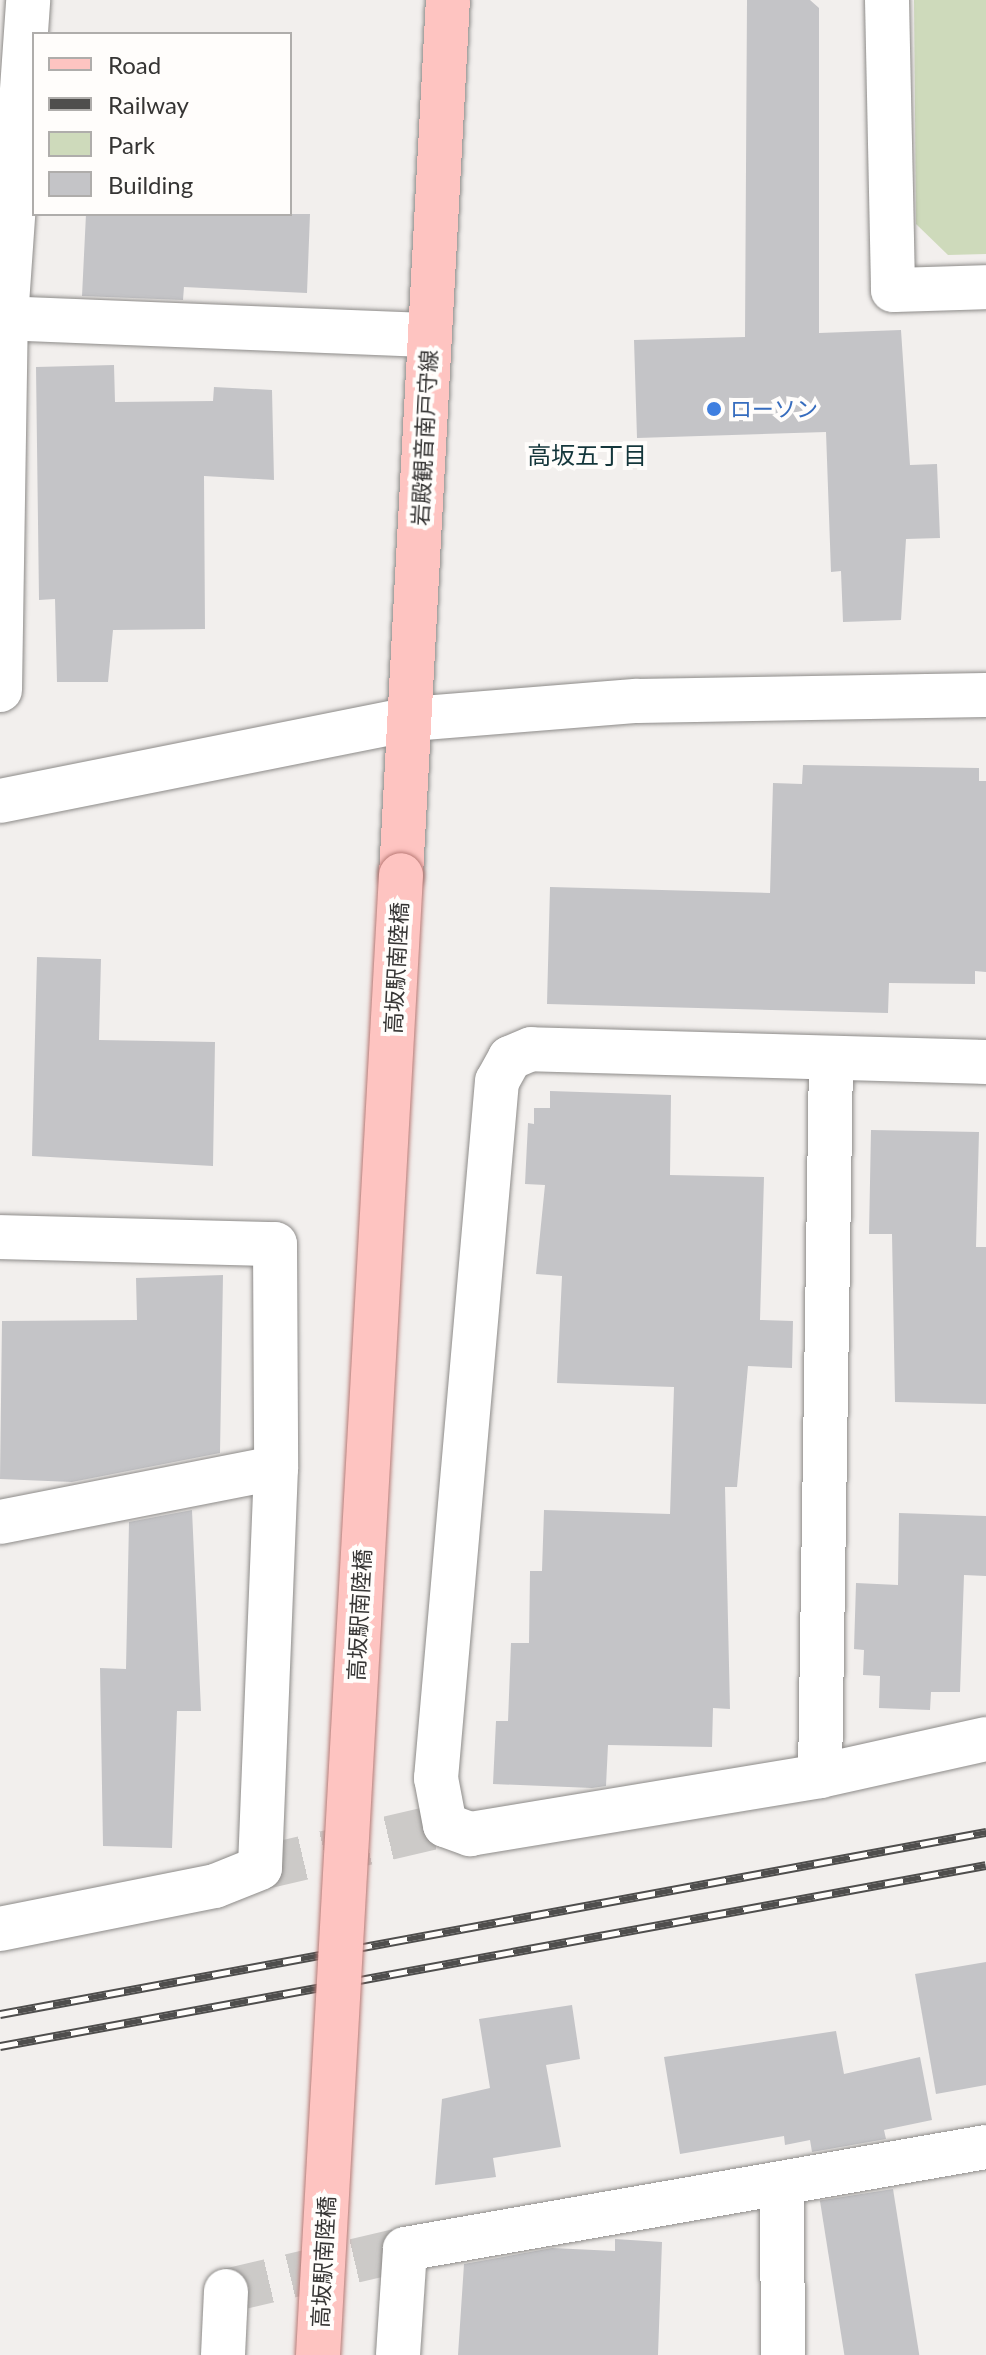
<!DOCTYPE html>
<html>
<head>
<meta charset="utf-8">
<style>
  body { margin:0 }
  #map { position:relative; width:986px; height:2355px; overflow:hidden; background:#f2efed; font-family:Lato,"Noto Sans JP",sans-serif }
  div>[style] { position:absolute }
  [style*='--x'] { left:calc(var(--x)*1px); top:calc(var(--y)*1px); width:calc(var(--w)*1px); rotate:calc(var(--a)*1deg) }
  .green>* { inset:0; background:#cedabb }
  .building>* { inset:0; background:#c4c4c7; transform-origin:0 0 }
  .minor-tunnel>* { height:44px; margin-top:-22px; transform-origin:0; background:repeating-linear-gradient(90deg,#cccac8 0 44px,transparent 0 66px) }
  .roads { filter:drop-shadow(0 0 2px #8d8b89) drop-shadow(0 0 2px #8d8b89) }
  .minor>* { height:44px; margin:-22px; padding:0 22px; transform-origin:22px; border-radius:22px; background:#fff }
  .major>* { height:44px; margin:-22px; padding:0 22px; transform-origin:22px; border-radius:22px; background:#fec4c1 }
  .rail>* { height:9px; margin-top:-4.5px; transform-origin:0; background:repeating-linear-gradient(90deg,#fffdfb 0 18px,#4f4e4d 0 36px); box-sizing:border-box; border-block:2px solid #4f4e4d }
  .bridges { filter:drop-shadow(0 0 2px #b87975) drop-shadow(0 0 2px #b87975) }
  .major-bridge>* { height:44px; margin:-22px; padding:0 22px; transform-origin:22px; border-radius:22px; background:#fec4c1 }
  .dots>* { width:22px; height:22px; translate:-50% -50%; box-sizing:border-box; border:4px solid #fffdfb; border-radius:50% }
  span { translate:-50% -50%; white-space:nowrap; text-align:center; line-height:1.15; -webkit-text-stroke:8px #fffdfb; paint-order:stroke }
  .shop-label { font-size:22px; color:#366cbe }
  .left { translate:0 -50%; text-align:left }
  .street-label { font-size:22px; color:#363534 }
  .neighbourhood-label { font-size:24px; color:#14363b }
  .legend { position:absolute; left:32px; top:32px; width:260px; height:184px; box-sizing:border-box; background:#fffdfb; border:2px solid #afadab; margin:0; padding:10px 14px; list-style:none; font-size:24px; color:#363534 }
  .legend li { display:flex; align-items:center; gap:16px; height:40px }
  .legend b { width:40px; border:2px solid #afadab }
</style>
</head>
<body>
<div id="map">
  <div class="green">
    <div style="clip-path:polygon(914px 0,986px 0,986px 254px,948px 255px,916px 224px)"></div>
  </div>
  <div class="building">
    <div style="clip-path:polygon(747px 0,810px 0,819px 8px,819px 333px,901px 330px,910px 465px,937px 464px,940px 538px,906px 539px,901px 620px,843px 622px,841px 571px,831px 572px,826px 432px,637px 438px,634px 340px,745px 337px)"></div>
    <div style="clip-path:polygon(86px 214px,310px 214px,307px 293px,184px 287px,183px 300px,82px 296px)"></div>
    <div style="clip-path:polygon(114px 365px,115px 402px,213px 401px,214px 387px,272px 390px,274px 480px,204px 476px,205px 629px,113px 630px,108px 682px,57px 682px,55px 599px,39px 600px,36px 367px)"></div>
    <div style="clip-path:polygon(803px 765px,979px 768px,979px 781px,986px 781px,986px 972px,975px 971px,975px 984px,889px 983px,888px 1013px,547px 1004px,550px 887px,770px 893px,773px 783px,802px 784px)"></div>
    <div style="clip-path:polygon(37px 957px,101px 959px,99px 1040px,215px 1042px,213px 1166px,32px 1156px)"></div>
    <div style="clip-path:polygon(550px 1091px,671px 1095px,670px 1175px,764px 1177px,760px 1320px,793px 1321px,792px 1368px,748px 1366px,737px 1487px,725px 1487px,730px 1709px,713px 1708px,712px 1747px,608px 1745px,606px 1786px,592px 1788px,493px 1784px,496px 1721px,508px 1721px,511px 1643px,529px 1643px,530px 1571px,542px 1571px,544px 1510px,670px 1514px,674px 1387px,557px 1383px,562px 1276px,536px 1274px,545px 1185px,525px 1184px,528px 1123px,534px 1124px,534px 1108px,550px 1108px)"></div>
    <div style="clip-path:polygon(871px 1130px,979px 1132px,976px 1247px,986px 1247px,986px 1404px,895px 1402px,892px 1234px,869px 1234px)"></div>
    <div style="clip-path:polygon(223px 1275px,220px 1453px,72px 1482px,0 1479px,2px 1321px,137px 1320px,136px 1278px)"></div>
    <div style="clip-path:polygon(192px 1510px,201px 1711px,177px 1711px,172px 1848px,103px 1846px,100px 1668px,126px 1669px,129px 1522px)"></div>
    <div style="clip-path:polygon(899px 1513px,986px 1516px,986px 1576px,964px 1575px,960px 1692px,931px 1692px,930px 1710px,879px 1708px,880px 1676px,863px 1675px,864px 1650px,854px 1649px,856px 1583px,898px 1585px)"></div>
    <div style="clip-path:polygon(986px 1962px,986px 2085px,936px 2094px,915px 1974px)"></div>
    <div style="clip-path:polygon(572px 2005px,580px 2059px,546px 2065px,561px 2147px,493px 2158px,496px 2177px,435px 2185px,442px 2099px,490px 2088px,479px 2019px)"></div>
    <div style="clip-path:polygon(836px 2031px,844px 2074px,920px 2057px,932px 2120px,884px 2130px,886px 2139px,812px 2152px,810px 2140px,785px 2145px,784px 2136px,680px 2154px,664px 2057px)"></div>
    <div style="left:893px;top:2189px;width:168px;height:74px;rotate:81deg"></div>
    <div style="clip-path:polygon(615px 2239px,662px 2242px,658px 2355px,458px 2355px,464px 2264px,552px 2248px,615px 2251px)"></div>
  </div>
  <div class="minor-tunnel">
    <div style="--x:260;--y:1868;--w:190;--a:-13.1"></div>
    <div style="--x:226;--y:2291;--w:184;--a:-13.2"></div>
  </div>
  <div class="roads">
    <div class="minor">
      <div style="--x:887;--y:0;--w:290;--a:88.8"></div>
      <div style="--x:893;--y:290;--w:93;--a:-1.8"></div>
      <div style="--x:0;--y:318;--w:429;--a:2.3"></div>
      <div style="--x:0;--y:690;--w:372;--a:-89.1"></div>
      <div style="--x:6;--y:318;--w:319;--a:-86"></div>
      <div style="--x:0;--y:801;--w:419;--a:-11.3"></div>
      <div style="--x:411;--y:719;--w:227;--a:-4.6"></div>
      <div style="--x:637;--y:701;--w:349;--a:-1"></div>
      <div style="--x:986;--y:1062;--w:455;--a:-178.4"></div>
      <div style="--x:531;--y:1049;--w:23;--a:157"></div>
      <div style="--x:510;--y:1058;--w:26;--a:119"></div>
      <div style="--x:497;--y:1081;--w:700;--a:95"></div>
      <div style="--x:436;--y:1778;--w:48;--a:79.2"></div>
      <div style="--x:445;--y:1825;--w:27;--a:20"></div>
      <div style="--x:470;--y:1834;--w:355;--a:-9.4"></div>
      <div style="--x:820;--y:1776;--w:170;--a:-12.6"></div>
      <div style="--x:0;--y:1237;--w:275;--a:1.5"></div>
      <div style="--x:275;--y:1244;--w:224;--a:89.7"></div>
      <div style="--x:276;--y:1468;--w:400;--a:92.3"></div>
      <div style="--x:260;--y:1868;--w:48;--a:158.2"></div>
      <div style="--x:215;--y:1886;--w:219;--a:168.7"></div>
      <div style="--x:0;--y:1522;--w:281;--a:-11.1"></div>
      <div style="--x:820;--y:1776;--w:718;--a:-89.12"></div>
      <div style="--x:782;--y:2184;--w:171;--a:89.7"></div>
      <div style="--x:223;--y:2355;--w:64;--a:-87.3"></div>
      <div style="--x:398;--y:2355;--w:106;--a:-86.2"></div>
      <div style="--x:405;--y:2249;--w:590;--a:-9.96"></div>
    </div>
    <div class="major">
      <div style="--x:401;--y:875;--w:876;--a:-86.93"></div>
    </div>
  </div>
  <div class="rail">
    <div style="--x:0;--y:2014;--w:1003;--a:-10.46"></div>
    <div style="--x:0;--y:2046;--w:1002;--a:-10.4"></div>
  </div>
  <div class="bridges">
    <div class="major-bridge">
      <div style="--x:318;--y:2355;--w:1482;--a:-86.79"></div>
    </div>
  </div>
  <div class="dots">
    <div style="left:714px;top:409px;background:#3f7fe0"></div>
  </div>
  <div class="shop-label">
    <span class="left" style="left:730px;top:409px">ローソン</span>
  </div>
  <div class="street-label">
    <span style="left:424px;top:438px;rotate:-87deg">岩殿観音南戸守線</span>
    <span style="left:396px;top:968px;rotate:-87deg">高坂駅南陸橋</span>
    <span style="left:359px;top:1615px;rotate:-87deg">高坂駅南陸橋</span>
    <span style="left:323px;top:2262px;rotate:-87deg">高坂駅南陸橋</span>
  </div>
  <div class="neighbourhood-label">
    <span style="left:587px;top:455px">高坂五丁目</span>
  </div>
  <ul class="legend">
  <li><b style="height:10px;background:#fec4c1"></b>Road</li>
  <li><b style="height:10px;background:#4f4e4d"></b>Railway</li>
  <li><b style="height:22px;background:#cedabb"></b>Park</li>
  <li><b style="height:22px;background:#c4c4c7"></b>Building</li>
  </ul>
</div>
</body>
</html>
